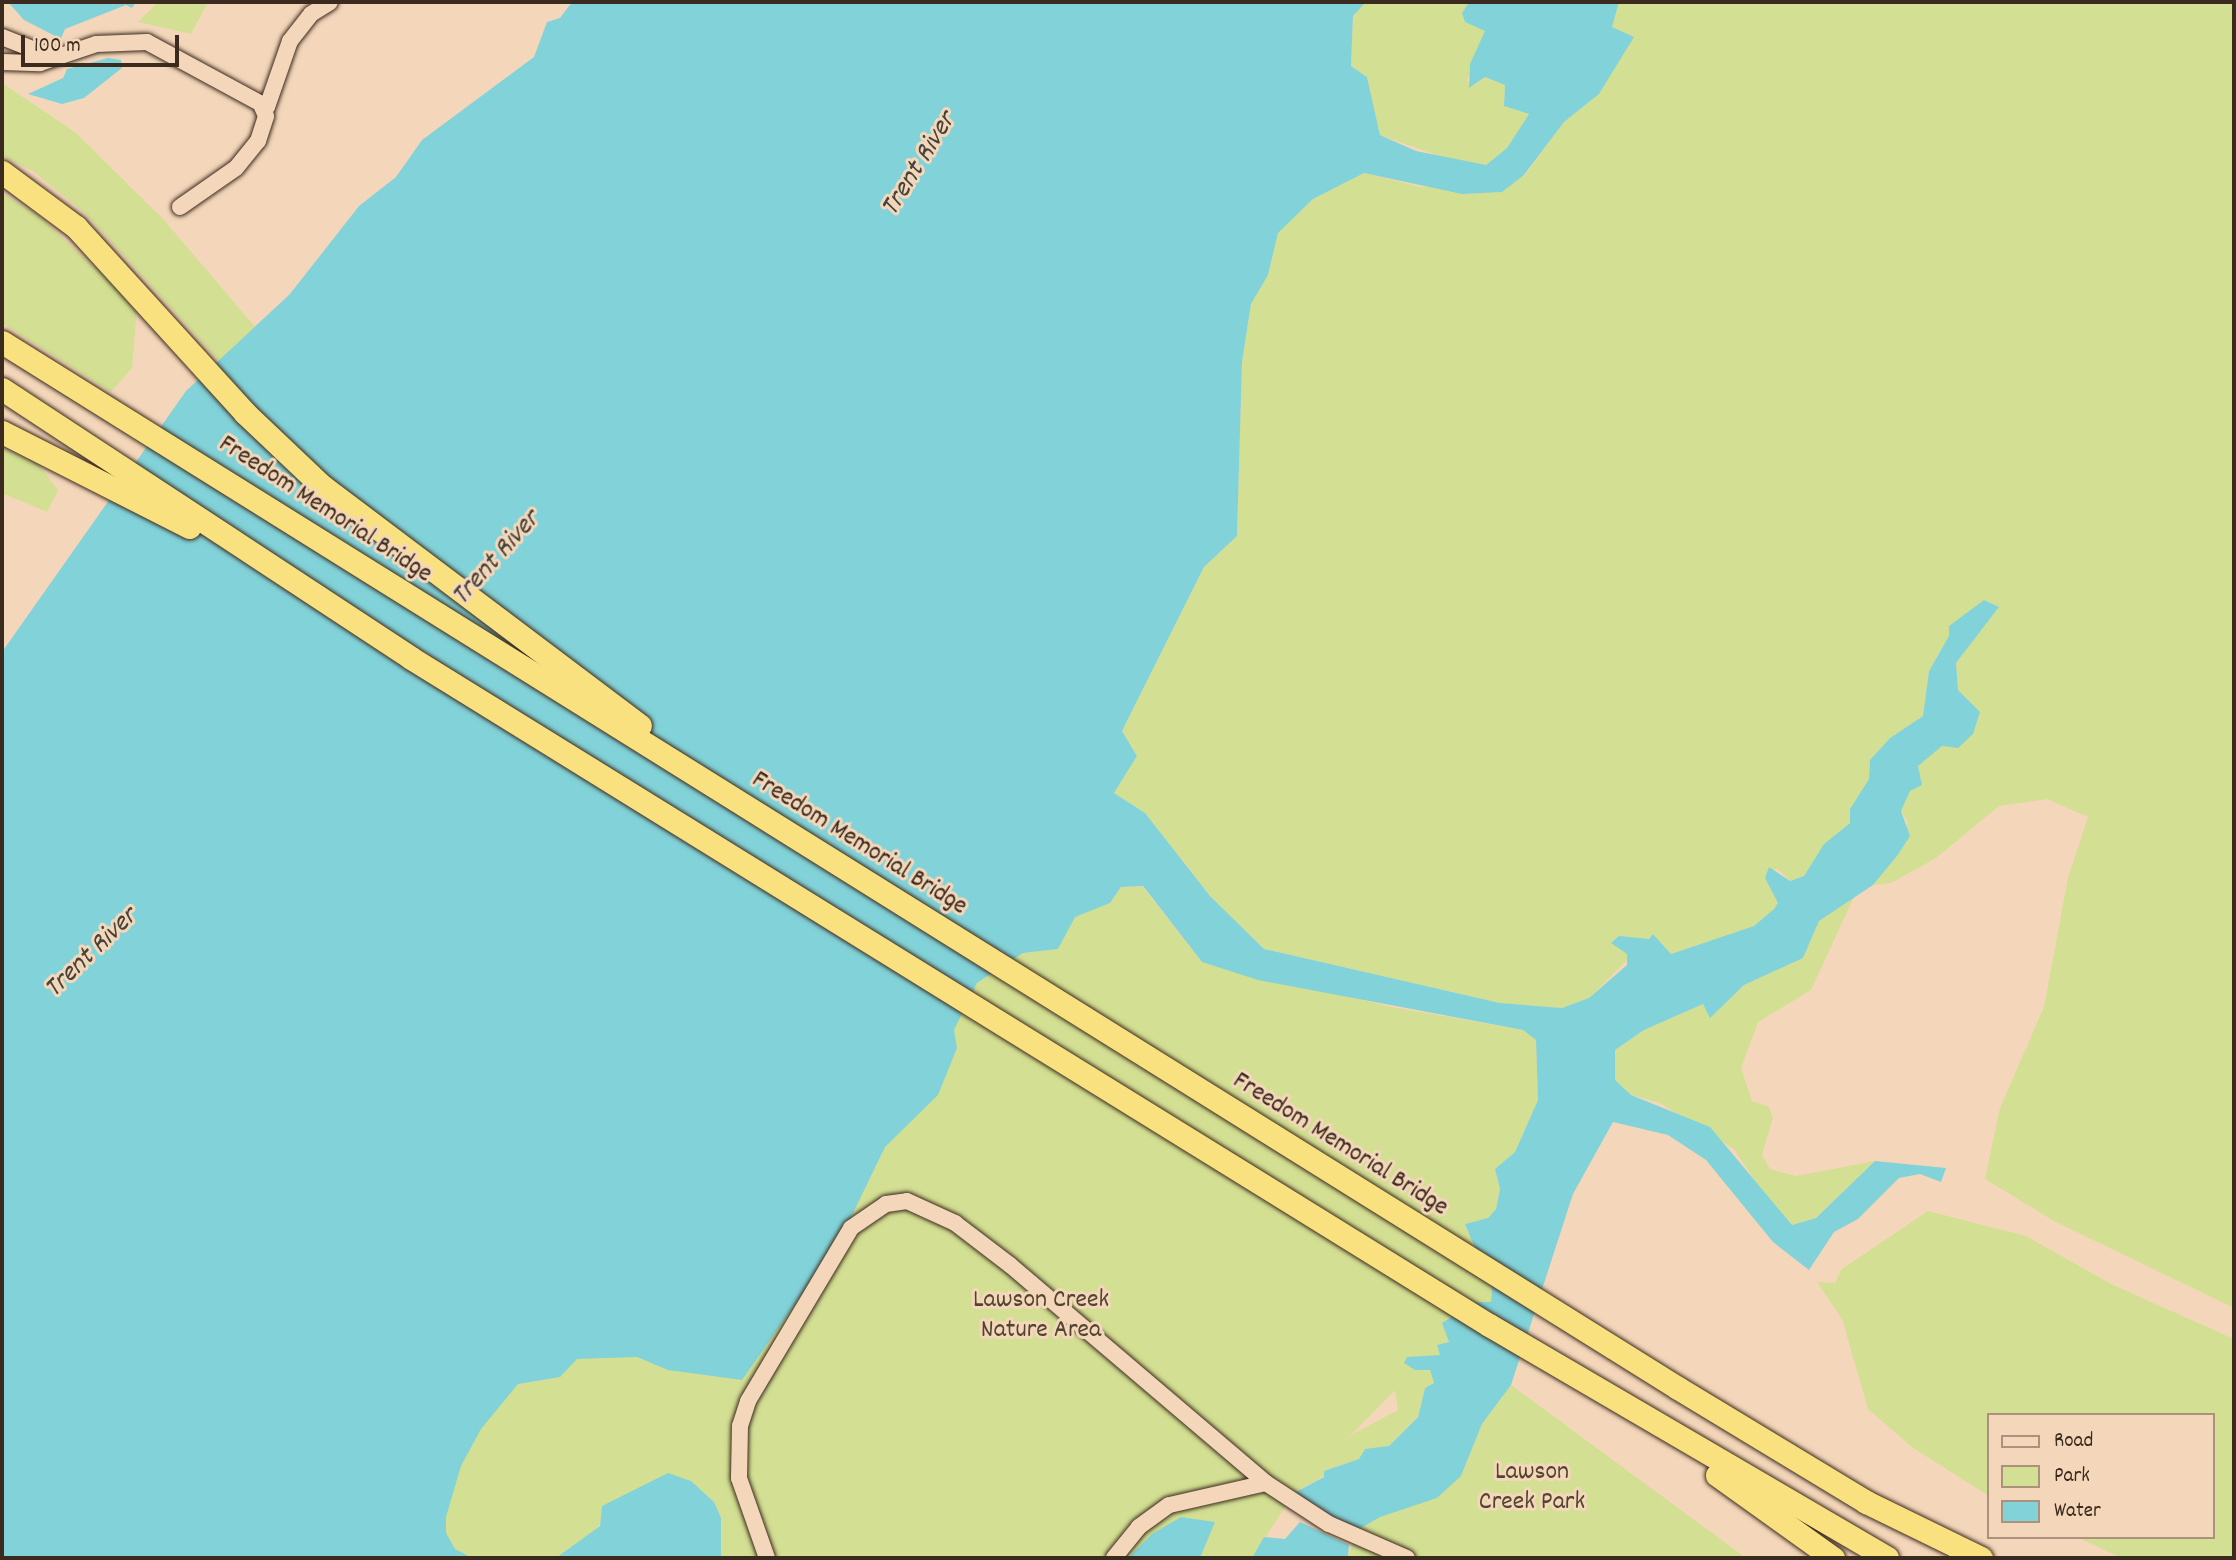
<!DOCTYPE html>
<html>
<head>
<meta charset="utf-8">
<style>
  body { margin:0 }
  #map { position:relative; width:2236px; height:1560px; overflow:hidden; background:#f4d7ba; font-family:Dekko,sans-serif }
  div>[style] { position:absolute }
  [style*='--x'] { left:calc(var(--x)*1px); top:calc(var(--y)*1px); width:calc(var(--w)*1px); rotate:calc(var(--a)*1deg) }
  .green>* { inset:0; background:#d3df92 }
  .water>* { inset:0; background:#82d3d9 }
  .roads { filter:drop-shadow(0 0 2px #3b2a1e) drop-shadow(0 0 2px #3b2a1e) }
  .minor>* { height:16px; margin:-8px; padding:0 8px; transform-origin:8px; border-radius:8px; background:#f4d7ba }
  .highway>* { height:23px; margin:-11.5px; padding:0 11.5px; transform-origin:11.5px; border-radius:11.5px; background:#fae180 }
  span { translate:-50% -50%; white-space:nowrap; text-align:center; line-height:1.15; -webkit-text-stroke:6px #f4d7ba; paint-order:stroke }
  .street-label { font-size:26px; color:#3b2a1e }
  .park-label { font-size:26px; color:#52452f }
  .water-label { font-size:28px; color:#46433a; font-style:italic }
  .frame { position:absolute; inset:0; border:4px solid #3b2a1e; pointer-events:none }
  .legend { position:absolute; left:1987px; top:1413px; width:228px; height:126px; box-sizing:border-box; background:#f4d7ba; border:2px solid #aa927c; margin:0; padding:9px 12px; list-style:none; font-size:21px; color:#3b2a1e }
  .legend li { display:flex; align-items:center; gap:14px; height:35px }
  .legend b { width:35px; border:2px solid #aa927c }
  .scale { position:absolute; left:21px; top:35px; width:158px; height:32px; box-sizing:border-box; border:4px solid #3b2a1e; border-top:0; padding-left:9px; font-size:21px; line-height:24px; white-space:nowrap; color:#3b2a1e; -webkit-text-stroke:5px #f4d7ba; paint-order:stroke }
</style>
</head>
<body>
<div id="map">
  <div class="green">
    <div style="clip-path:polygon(158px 2px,208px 2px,191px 34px,138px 22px)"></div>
    <div style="clip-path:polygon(1366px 2px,1469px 2px,1462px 12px,1485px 31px,1467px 81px,1475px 85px,1485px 77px,1505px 85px,1504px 106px,1529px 114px,1507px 148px,1486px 165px,1459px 163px,1380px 135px,1367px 77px,1351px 66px,1353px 16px)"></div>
    <div style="clip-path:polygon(1619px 2px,2234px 2px,2234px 1308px,2054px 1221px,1985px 1179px,2000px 1108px,2044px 1007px,2068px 878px,2088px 817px,2047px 799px,1999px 806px,1936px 858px,1891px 883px,1873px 885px,1897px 856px,1908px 823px,1901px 811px,1918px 766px,1979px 712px,1958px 690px,1956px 663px,1999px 607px,1992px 604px,1949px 626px,1949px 636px,1929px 671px,1923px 716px,1890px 738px,1870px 760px,1869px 779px,1850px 809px,1850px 823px,1824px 844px,1804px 876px,1790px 881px,1777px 868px,1765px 878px,1779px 903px,1774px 909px,1754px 926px,1671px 954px,1653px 934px,1589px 998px,1562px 1008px,1500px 1003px,1264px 949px,1210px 896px,1145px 813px,1114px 793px,1137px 756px,1122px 731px,1204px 567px,1237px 536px,1242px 362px,1251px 304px,1268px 275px,1278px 233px,1313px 199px,1364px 173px,1421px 187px,1525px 175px,1564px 122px,1599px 94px,1633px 37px,1612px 27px)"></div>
    <div style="clip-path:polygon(2px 83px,75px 132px,164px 220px,256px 328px,219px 361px,86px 214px,33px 171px,2px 156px)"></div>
    <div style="clip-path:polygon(2px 193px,38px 215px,137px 307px,132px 368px,111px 392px,2px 323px)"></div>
    <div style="clip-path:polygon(2px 448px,38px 464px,58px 490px,47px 512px,2px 493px)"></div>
    <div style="clip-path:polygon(evenodd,1142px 886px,1202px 962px,1392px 1007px,1523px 1030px,1536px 1040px,1538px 1100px,1515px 1152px,1495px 1169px,1500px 1189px,1496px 1209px,1488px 1218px,1465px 1224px,1492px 1289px,1491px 1302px,1446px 1331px,1449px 1342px,1440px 1345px,1440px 1355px,1422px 1371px,1430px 1370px,1434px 1384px,1425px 1388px,1418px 1416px,1389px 1446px,1365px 1450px,1359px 1459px,1324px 1471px,1324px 1476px,1294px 1493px,1252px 1558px,1157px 1558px,1132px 1553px,1124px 1558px,691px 1558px,602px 1522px,586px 1541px,556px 1558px,442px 1558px,433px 1480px,466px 1408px,591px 1336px,643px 1360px,688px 1362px,977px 983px,1023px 953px,1058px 949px,1075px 916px,1110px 903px,1121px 887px,1142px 886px,1395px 1390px,1398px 1410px,1353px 1434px,1324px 1463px,1395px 1390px)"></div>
    <div style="clip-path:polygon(1854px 897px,1811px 990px,1758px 1022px,1741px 1068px,1752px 1101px,1769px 1107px,1773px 1118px,1762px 1155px,1770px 1169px,1796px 1176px,1875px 1161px,1816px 1218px,1792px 1225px,1771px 1205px,1734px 1149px,1660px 1103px,1631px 1095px,1615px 1080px,1615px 1050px,1644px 1030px,1703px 1004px,1710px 1017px,1744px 985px,1803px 958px,1819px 921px)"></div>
    <div style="clip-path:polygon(1928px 1211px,2026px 1236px,2111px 1284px,2234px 1339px,2234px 1558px,2122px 1558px,2077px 1537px,2213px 1537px,2213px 1415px,1989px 1415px,1989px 1496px,1913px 1448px,1868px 1409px,1842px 1319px,1817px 1282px,1835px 1283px,1842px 1269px)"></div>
    <div style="clip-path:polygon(1511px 1385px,1746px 1558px,1348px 1558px,1359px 1525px,1461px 1476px,1482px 1424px)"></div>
  </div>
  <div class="water">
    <div style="clip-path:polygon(8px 2px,136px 2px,132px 8px,126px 5px,65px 29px,61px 39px,24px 20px)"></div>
    <div style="clip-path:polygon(572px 2px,1366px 2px,1353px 16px,1351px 66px,1367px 77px,1380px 135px,1416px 151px,1486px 165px,1507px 148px,1529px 114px,1504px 106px,1505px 85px,1485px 77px,1469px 88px,1470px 64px,1485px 31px,1465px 22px,1462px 13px,1469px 2px,1619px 2px,1612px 27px,1634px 37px,1599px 94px,1564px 122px,1524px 175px,1502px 192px,1462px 194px,1364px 173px,1313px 199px,1278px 233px,1268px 275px,1251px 304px,1242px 362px,1237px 536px,1204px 567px,1122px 731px,1137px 756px,1114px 793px,1145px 813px,1210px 896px,1264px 949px,1500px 1003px,1562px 1008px,1589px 998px,1627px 965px,1627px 954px,1611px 943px,1619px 936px,1649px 939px,1653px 934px,1671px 954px,1754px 926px,1774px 909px,1778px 903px,1765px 878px,1769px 867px,1790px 881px,1804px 876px,1824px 844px,1850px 823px,1850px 809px,1869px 779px,1870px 760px,1890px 738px,1923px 716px,1929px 671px,1949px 636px,1949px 626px,1984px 600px,1999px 607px,1956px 663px,1958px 690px,1980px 712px,1973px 734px,1958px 748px,1942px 746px,1918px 766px,1922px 785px,1910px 791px,1901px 811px,1910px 836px,1897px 856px,1873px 885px,1819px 921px,1803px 958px,1744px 985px,1710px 1018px,1703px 1004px,1644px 1030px,1615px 1050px,1615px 1080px,1631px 1095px,1710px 1127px,1792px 1225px,1816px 1218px,1875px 1161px,1946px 1168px,1941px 1182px,1920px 1174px,1899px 1178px,1858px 1219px,1834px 1232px,1809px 1270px,1773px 1242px,1706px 1160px,1668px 1135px,1613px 1122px,1573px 1194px,1511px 1385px,1482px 1424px,1461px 1476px,1437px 1498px,1380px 1517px,1354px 1532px,1294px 1493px,1324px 1477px,1324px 1471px,1359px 1459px,1365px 1449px,1389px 1446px,1418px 1417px,1425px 1388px,1434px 1383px,1430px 1370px,1415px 1370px,1404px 1363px,1407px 1357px,1440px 1355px,1437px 1345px,1449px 1342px,1442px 1323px,1476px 1302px,1491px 1302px,1492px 1289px,1465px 1224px,1488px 1218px,1496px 1209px,1500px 1189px,1495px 1169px,1515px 1152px,1538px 1100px,1536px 1040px,1523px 1030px,1258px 980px,1202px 962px,1143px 886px,1121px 887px,1110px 903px,1075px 917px,1058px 949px,1023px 953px,977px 983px,954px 1030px,957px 1048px,938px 1095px,885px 1147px,839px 1242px,742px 1380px,668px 1370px,637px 1357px,577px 1359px,560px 1377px,518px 1384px,481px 1429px,461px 1466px,446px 1517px,446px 1533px,455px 1549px,472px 1558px,2px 1558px,2px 652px,186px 391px,290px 294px,359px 206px,396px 177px,422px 140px,534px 57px,547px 22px,560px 18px)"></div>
    <div style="clip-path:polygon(108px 58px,121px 60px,122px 68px,84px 98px,62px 104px,28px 94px,63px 78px,67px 69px)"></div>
    <div style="clip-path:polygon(668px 1473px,691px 1481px,714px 1502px,721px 1518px,721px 1558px,556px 1558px,600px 1526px,602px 1506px)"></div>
    <div style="clip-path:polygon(1181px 1517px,1215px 1522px,1200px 1558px,1128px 1558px,1152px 1534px)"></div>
    <div style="clip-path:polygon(1300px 1522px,1349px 1545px,1348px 1558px,1252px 1558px,1264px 1537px,1285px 1539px)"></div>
  </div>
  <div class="roads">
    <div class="minor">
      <div style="--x:2;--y:37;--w:57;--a:21.6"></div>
      <div style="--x:2;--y:62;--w:38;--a:2"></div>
      <div style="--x:40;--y:63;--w:59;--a:-18.7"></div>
      <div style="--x:96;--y:44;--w:51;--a:-2.2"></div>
      <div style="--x:147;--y:42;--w:136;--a:28.4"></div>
      <div style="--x:267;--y:107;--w:70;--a:-70.8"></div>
      <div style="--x:290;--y:41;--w:34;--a:-52"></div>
      <div style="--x:311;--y:14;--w:22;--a:-32"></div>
      <div style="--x:180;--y:207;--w:68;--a:-34.9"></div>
      <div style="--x:236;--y:168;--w:35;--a:-51"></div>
      <div style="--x:258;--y:141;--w:26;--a:-72"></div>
      <div style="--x:266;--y:116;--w:10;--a:-114"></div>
      <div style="--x:1266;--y:1483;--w:75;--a:33.1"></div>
      <div style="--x:1329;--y:1524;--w:85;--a:23.6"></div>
      <div style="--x:767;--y:1558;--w:85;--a:-109.3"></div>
      <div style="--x:739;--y:1478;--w:52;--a:-88.9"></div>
      <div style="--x:740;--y:1426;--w:26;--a:-72"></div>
      <div style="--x:748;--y:1401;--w:201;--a:-59.2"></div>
      <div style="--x:851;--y:1228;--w:42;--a:-34.4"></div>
      <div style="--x:886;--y:1204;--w:21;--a:-8"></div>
      <div style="--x:907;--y:1201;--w:53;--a:24.6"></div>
      <div style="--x:955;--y:1223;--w:69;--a:37.4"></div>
      <div style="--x:1010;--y:1265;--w:336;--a:40.4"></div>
      <div style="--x:1266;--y:1483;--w:99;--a:167.2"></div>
      <div style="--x:1169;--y:1505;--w:37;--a:144"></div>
      <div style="--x:1139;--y:1527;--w:40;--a:129"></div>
    </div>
    <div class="highway">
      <div style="--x:2;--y:172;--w:92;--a:36.6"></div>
      <div style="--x:76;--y:227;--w:251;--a:47.7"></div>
      <div style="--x:245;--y:413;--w:106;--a:43.5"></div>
      <div style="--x:322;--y:486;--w:398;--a:37"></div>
      <div style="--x:2;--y:342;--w:1976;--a:31.97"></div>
      <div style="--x:1678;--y:1388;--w:220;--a:31.2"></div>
      <div style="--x:1866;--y:1502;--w:128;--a:26"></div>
      <div style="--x:2;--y:389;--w:490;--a:33.3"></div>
      <div style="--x:411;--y:658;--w:1268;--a:31.75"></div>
      <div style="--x:1489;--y:1325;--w:461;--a:30.3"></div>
      <div style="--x:2;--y:432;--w:210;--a:26.9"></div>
      <div style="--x:1717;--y:1475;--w:143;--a:35.6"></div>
    </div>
  </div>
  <div class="street-label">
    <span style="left:325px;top:510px;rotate:33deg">Freedom Memorial Bridge</span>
    <span style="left:859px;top:844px;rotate:32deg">Freedom Memorial Bridge</span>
    <span style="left:1340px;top:1145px;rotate:32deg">Freedom Memorial Bridge</span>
  </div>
  <div class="park-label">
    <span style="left:1041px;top:1316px">Lawson Creek<br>Nature Area</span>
    <span style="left:1532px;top:1488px">Lawson<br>Creek Park</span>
  </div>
  <div class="water-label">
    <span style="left:920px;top:165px;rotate:-58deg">Trent River</span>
    <span style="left:497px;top:559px;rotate:-48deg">Trent River</span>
    <span style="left:92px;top:954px;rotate:-44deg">Trent River</span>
  </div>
  <div class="frame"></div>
  <ul class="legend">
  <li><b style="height:9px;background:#f4d7ba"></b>Road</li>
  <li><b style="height:19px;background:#d3df92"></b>Park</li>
  <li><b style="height:19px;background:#82d3d9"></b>Water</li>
  </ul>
  <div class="scale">100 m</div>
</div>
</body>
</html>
